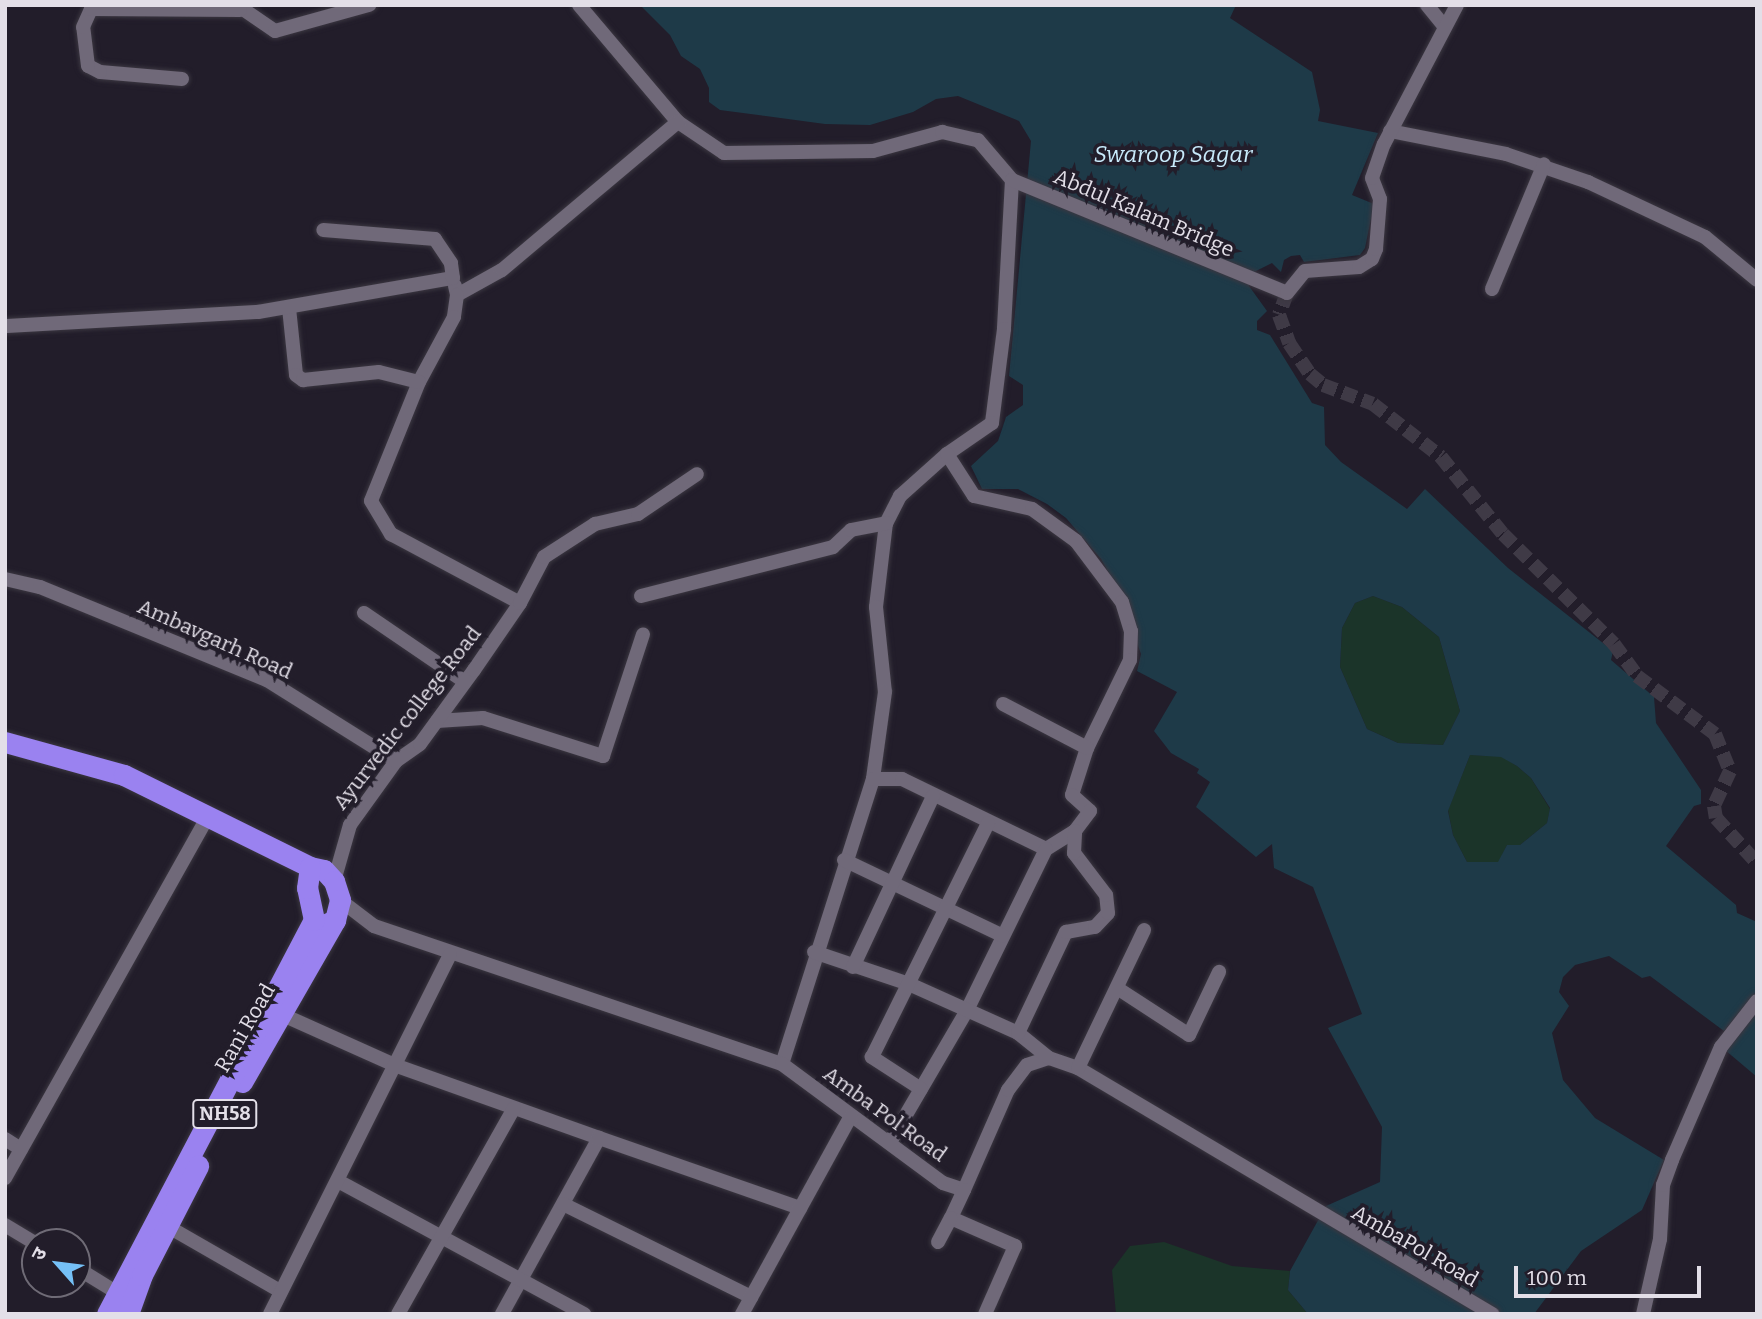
<!DOCTYPE html>
<html>
<head>
<meta charset="utf-8">
<style>
  body { margin:0 }
  #map { position:relative; width:1762px; height:1319px; overflow:hidden; background:#221d2a; font-family:Bitter,"Noto Sans Devanagari",serif }
  div>[style] { position:absolute }
  [style*='--x'] { left:calc(var(--x)*1px); top:calc(var(--y)*1px); width:calc(var(--w)*1px); rotate:calc(var(--a)*1deg) }
  .green>* { inset:0; background:#1b3429 }
  .water>* { inset:0; background:#1e3a48 }
  .street-tunnel>* { height:14px; margin-top:-7px; transform-origin:0; background:repeating-linear-gradient(90deg,#3f3a46 0 14px,transparent 0 21px) }
  .roads { filter:drop-shadow(0 0 2px #3b3741) drop-shadow(0 0 2px #3b3741) }
  .street>* { height:14px; margin:-7px; padding:0 7px; transform-origin:7px; border-radius:7px; background:#706979 }
  .highway>* { height:21px; margin:-10.5px; padding:0 10.5px; transform-origin:10.5px; border-radius:10.5px; background:#9a82f0 }
  span { translate:-50% -50%; white-space:nowrap; text-align:center; line-height:1.15; -webkit-text-stroke:7px #221d2a; paint-order:stroke }
  .shield-label span { padding:2px 5px; background:#221d2a; border:2px solid; border-radius:5px; -webkit-text-stroke-width:0 }
  .shield-label { font-size:19px; color:#e3dfe8; font-weight:700 }
  .street-label { font-size:21px; color:#e3dfe8 }
  .water-label { font-size:23px; color:#c8eafb; font-style:italic }
  .frame { position:absolute; inset:0; border:7px solid #e3dfe8; pointer-events:none }
  .north { position:absolute; left:21px; top:1228px; width:70px; height:70px; box-sizing:border-box; background:#221d2a; border:2px solid #6f6b76; border-radius:50%; rotate:298deg; font-size:19px; font-weight:700; line-height:28px; text-align:center; color:#e3dfe8 }
  .north::after { content:''; display:block; margin:auto; width:24px; height:32px; background:#75c0f6; clip-path:polygon(50% 0,100% 100%,50% 72%,0 100%) }
  .scale { position:absolute; left:1514px; top:1266px; width:187px; height:32px; box-sizing:border-box; border:4px solid #e3dfe8; border-top:0; padding-left:9px; font-size:21px; line-height:24px; white-space:nowrap; color:#e3dfe8; -webkit-text-stroke:5px #221d2a; paint-order:stroke }
</style>
</head>
<body>
<div id="map">
  <div class="green">
    <div style="clip-path:polygon(1373px 596px,1402px 607px,1439px 637px,1460px 711px,1443px 745px,1398px 743px,1367px 729px,1340px 667px,1342px 628px,1355px 603px)"></div>
    <div style="clip-path:polygon(1470px 755px,1501px 756px,1517px 766px,1531px 778px,1550px 809px,1547px 823px,1520px 845px,1507px 845px,1499px 862px,1467px 862px,1453px 835px,1448px 810px)"></div>
    <div style="clip-path:polygon(1164px 1242px,1232px 1266px,1290px 1271px,1288px 1290px,1308px 1314px,1116px 1314px,1112px 1270px,1130px 1246px)"></div>
  </div>
  <div class="water">
    <div style="clip-path:polygon(evenodd,640px 5px,1236px 5px,1230px 18px,1312px 72px,1320px 110px,1318px 121px,1378px 133px,1352px 195px,1374px 204px,1365px 248px,1360px 255px,1304px 262px,1300px 255px,1291px 256px,1284px 260px,1281px 272px,1272px 263px,1254px 272px,1249px 286px,1267px 311px,1257px 321px,1257px 330px,1270px 335px,1312px 403px,1324px 407px,1325px 445px,1341px 462px,1407px 509px,1425px 489px,1508px 568px,1613px 651px,1611px 660px,1654px 697px,1656px 723px,1701px 790px,1701px 804px,1694px 806px,1666px 846px,1736px 905px,1737px 913px,1757px 922px,1757px 991px,1724px 1031px,1650px 976px,1642px 978px,1609px 956px,1575px 965px,1563px 977px,1559px 992px,1569px 1006px,1552px 1033px,1563px 1080px,1595px 1118px,1664px 1160px,1642px 1210px,1581px 1251px,1534px 1314px,1308px 1314px,1288px 1290px,1290px 1271px,1326px 1206px,1380px 1182px,1382px 1127px,1328px 1028px,1362px 1014px,1313px 887px,1274px 868px,1272px 844px,1256px 857px,1196px 807px,1210px 782px,1197px 773px,1199px 769px,1171px 753px,1154px 731px,1177px 692px,1137px 671px,1141px 654px,1119px 591px,1101px 559px,1066px 518px,1047px 504px,1018px 489px,982px 489px,971px 466px,998px 441px,1006px 417px,1023px 405px,1023px 385px,1009px 376px,1031px 141px,1019px 121px,958px 96px,936px 99px,913px 112px,870px 125px,825px 124px,720px 110px,709px 102px,709px 88px,700px 69px,681px 56px,670px 35px,640px 5px,1373px 596px,1402px 607px,1439px 637px,1460px 711px,1443px 745px,1398px 743px,1367px 729px,1340px 667px,1342px 628px,1355px 603px,1373px 596px,640px 5px,1470px 755px,1501px 757px,1517px 766px,1531px 778px,1550px 808px,1547px 823px,1520px 845px,1507px 845px,1498px 862px,1467px 862px,1453px 835px,1448px 811px,1470px 755px)"></div>
    <div style="clip-path:polygon(1757px 1012px,1757px 1077px,1725px 1050px)"></div>
  </div>
  <div class="street-tunnel">
    <div style="--x:1287;--y:293;--w:23;--a:110"></div>
    <div style="--x:1279;--y:315;--w:30;--a:70"></div>
    <div style="--x:1289;--y:343;--w:37;--a:56"></div>
    <div style="--x:1310;--y:374;--w:17;--a:40"></div>
    <div style="--x:1323;--y:385;--w:53;--a:20.8"></div>
    <div style="--x:1373;--y:404;--w:86;--a:37.9"></div>
    <div style="--x:1441;--y:457;--w:99;--a:51.2"></div>
    <div style="--x:1503;--y:534;--w:156;--a:44.7"></div>
    <div style="--x:1614;--y:644;--w:39;--a:54"></div>
    <div style="--x:1637;--y:676;--w:97;--a:36.6"></div>
    <div style="--x:1715;--y:734;--w:40;--a:68"></div>
    <div style="--x:1730;--y:771;--w:38;--a:115"></div>
    <div style="--x:1714;--y:806;--w:12;--a:81"></div>
    <div style="--x:1716;--y:818;--w:61;--a:47.7"></div>
  </div>
  <div class="roads">
    <div class="street">
      <div style="--x:237;--y:5;--w:46;--a:34.4"></div>
      <div style="--x:275;--y:31;--w:98;--a:-15.5"></div>
      <div style="--x:579;--y:5;--w:153;--a:49.8"></div>
      <div style="--x:678;--y:122;--w:55;--a:34"></div>
      <div style="--x:724;--y:153;--w:149;--a:-0.8"></div>
      <div style="--x:873;--y:151;--w:72;--a:-15.4"></div>
      <div style="--x:942;--y:132;--w:37;--a:13"></div>
      <div style="--x:978;--y:140;--w:52;--a:49.6"></div>
      <div style="--x:1012;--y:180;--w:149;--a:93.1"></div>
      <div style="--x:1004;--y:329;--w:95;--a:97.3"></div>
      <div style="--x:992;--y:423;--w:55;--a:145.4"></div>
      <div style="--x:947;--y:454;--w:63;--a:138.2"></div>
      <div style="--x:900;--y:496;--w:30;--a:117"></div>
      <div style="--x:886;--y:523;--w:85;--a:96.8"></div>
      <div style="--x:876;--y:607;--w:85;--a:84"></div>
      <div style="--x:885;--y:692;--w:88;--a:97.9"></div>
      <div style="--x:873;--y:779;--w:299;--a:107.7"></div>
      <div style="--x:1427;--y:5;--w:27;--a:51"></div>
      <div style="--x:182;--y:79;--w:82;--a:-175.1"></div>
      <div style="--x:100;--y:72;--w:13;--a:-153"></div>
      <div style="--x:88;--y:66;--w:39;--a:-97"></div>
      <div style="--x:83;--y:27;--w:20;--a:-66"></div>
      <div style="--x:91;--y:9;--w:149;--a:0.4"></div>
      <div style="--x:1390;--y:131;--w:118;--a:11.2"></div>
      <div style="--x:1506;--y:154;--w:87;--a:18.9"></div>
      <div style="--x:1588;--y:182;--w:129;--a:25.2"></div>
      <div style="--x:1705;--y:237;--w:67;--a:39.6"></div>
      <div style="--x:1012;--y:180;--w:297;--a:22.3"></div>
      <div style="--x:1287;--y:293;--w:28;--a:-51"></div>
      <div style="--x:1305;--y:271;--w:54;--a:-4.2"></div>
      <div style="--x:1359;--y:267;--w:15;--a:-32"></div>
      <div style="--x:1372;--y:259;--w:11;--a:-68"></div>
      <div style="--x:1376;--y:249;--w:50;--a:-85.4"></div>
      <div style="--x:1380;--y:199;--w:22;--a:-111"></div>
      <div style="--x:1372;--y:178;--w:36;--a:-71"></div>
      <div style="--x:1384;--y:144;--w:157;--a:-62.3"></div>
      <div style="--x:455;--y:286;--w:9;--a:77"></div>
      <div style="--x:457;--y:295;--w:51;--a:-29.1"></div>
      <div style="--x:502;--y:270;--w:230;--a:-40.1"></div>
      <div style="--x:1492;--y:289;--w:135;--a:-67.4"></div>
      <div style="--x:457;--y:295;--w:22;--a:98"></div>
      <div style="--x:454;--y:317;--w:74;--a:118.3"></div>
      <div style="--x:419;--y:382;--w:128;--a:112"></div>
      <div style="--x:371;--y:501;--w:39;--a:59"></div>
      <div style="--x:391;--y:534;--w:146;--a:28.1"></div>
      <div style="--x:289;--y:308;--w:67;--a:84"></div>
      <div style="--x:296;--y:375;--w:9;--a:36"></div>
      <div style="--x:303;--y:380;--w:76;--a:-6"></div>
      <div style="--x:379;--y:372;--w:41;--a:14"></div>
      <div style="--x:5;--y:326;--w:253;--a:-3.2"></div>
      <div style="--x:258;--y:312;--w:198;--a:-9.9"></div>
      <div style="--x:453;--y:278;--w:15;--a:-98"></div>
      <div style="--x:451;--y:263;--w:29;--a:-124"></div>
      <div style="--x:435;--y:239;--w:112;--a:-175.4"></div>
      <div style="--x:947;--y:454;--w:50;--a:57.3"></div>
      <div style="--x:974;--y:496;--w:59;--a:12.6"></div>
      <div style="--x:1032;--y:509;--w:54;--a:36"></div>
      <div style="--x:1076;--y:541;--w:76;--a:53"></div>
      <div style="--x:1122;--y:602;--w:30;--a:73"></div>
      <div style="--x:1131;--y:631;--w:29;--a:92"></div>
      <div style="--x:1130;--y:660;--w:98;--a:116"></div>
      <div style="--x:1087;--y:748;--w:49;--a:107.7"></div>
      <div style="--x:1072;--y:795;--w:24;--a:42"></div>
      <div style="--x:1090;--y:811;--w:25;--a:127"></div>
      <div style="--x:1075;--y:831;--w:34;--a:148"></div>
      <div style="--x:5;--y:579;--w:36;--a:13"></div>
      <div style="--x:40;--y:587;--w:245;--a:22.3"></div>
      <div style="--x:267;--y:680;--w:152;--a:32.1"></div>
      <div style="--x:641;--y:596;--w:198;--a:-14.3"></div>
      <div style="--x:833;--y:547;--w:25;--a:-43"></div>
      <div style="--x:851;--y:530;--w:36;--a:-11"></div>
      <div style="--x:364;--y:613;--w:122;--a:34.3"></div>
      <div style="--x:1003;--y:704;--w:95;--a:27.6"></div>
      <div style="--x:437;--y:721;--w:46;--a:-3.7"></div>
      <div style="--x:483;--y:718;--w:126;--a:17.6"></div>
      <div style="--x:603;--y:756;--w:128;--a:-71.8"></div>
      <div style="--x:873;--y:779;--w:29;--a:0"></div>
      <div style="--x:902;--y:779;--w:160;--a:25.9"></div>
      <div style="--x:1046;--y:849;--w:182;--a:116.1"></div>
      <div style="--x:966;--y:1012;--w:151;--a:120.3"></div>
      <div style="--x:844;--y:860;--w:176;--a:25.5"></div>
      <div style="--x:334;--y:881;--w:58;--a:-74.1"></div>
      <div style="--x:350;--y:825;--w:79;--a:-54.3"></div>
      <div style="--x:396;--y:761;--w:29;--a:-35"></div>
      <div style="--x:420;--y:744;--w:92;--a:-53.9"></div>
      <div style="--x:474;--y:670;--w:81;--a:-55.5"></div>
      <div style="--x:520;--y:603;--w:52;--a:-62.4"></div>
      <div style="--x:544;--y:557;--w:61;--a:-32.9"></div>
      <div style="--x:595;--y:524;--w:44;--a:-13.1"></div>
      <div style="--x:638;--y:514;--w:71;--a:-34.1"></div>
      <div style="--x:340;--y:900;--w:43;--a:37.4"></div>
      <div style="--x:374;--y:926;--w:431;--a:18.7"></div>
      <div style="--x:782;--y:1064;--w:200;--a:36.5"></div>
      <div style="--x:943;--y:1183;--w:22;--a:18"></div>
      <div style="--x:964;--y:1190;--w:109;--a:-66.3"></div>
      <div style="--x:1008;--y:1090;--w:31;--a:-53"></div>
      <div style="--x:1027;--y:1065;--w:23;--a:-18"></div>
      <div style="--x:1049;--y:1058;--w:31;--a:19"></div>
      <div style="--x:1078;--y:1068;--w:482;--a:30.7"></div>
      <div style="--x:814;--y:952;--w:100;--a:18.6"></div>
      <div style="--x:909;--y:984;--w:120;--a:24.2"></div>
      <div style="--x:1018;--y:1033;--w:40;--a:39"></div>
      <div style="--x:853;--y:967;--w:189;--a:-64.9"></div>
      <div style="--x:1117;--y:988;--w:86;--a:33.1"></div>
      <div style="--x:1189;--y:1035;--w:70;--a:-64.5"></div>
      <div style="--x:283;--y:1015;--w:125;--a:24.1"></div>
      <div style="--x:397;--y:1066;--w:214;--a:19.6"></div>
      <div style="--x:599;--y:1138;--w:201;--a:118.9"></div>
      <div style="--x:1018;--y:1033;--w:112;--a:-64.6"></div>
      <div style="--x:1066;--y:932;--w:29;--a:-10"></div>
      <div style="--x:1095;--y:927;--w:19;--a:-47"></div>
      <div style="--x:1108;--y:913;--w:18;--a:-96"></div>
      <div style="--x:1106;--y:895;--w:53;--a:-127.3"></div>
      <div style="--x:1074;--y:853;--w:22;--a:-87"></div>
      <div style="--x:1078;--y:1068;--w:153;--a:-64.4"></div>
      <div style="--x:921;--y:1089;--w:59;--a:-146.9"></div>
      <div style="--x:872;--y:1057;--w:261;--a:-63.6"></div>
      <div style="--x:599;--y:1138;--w:213;--a:19.2"></div>
      <div style="--x:5;--y:1139;--w:19;--a:32"></div>
      <div style="--x:5;--y:1178;--w:416;--a:-60.7"></div>
      <div style="--x:338;--y:1181;--w:280;--a:28.4"></div>
      <div style="--x:964;--y:1190;--w:31;--a:115"></div>
      <div style="--x:951;--y:1218;--w:70;--a:23.6"></div>
      <div style="--x:1015;--y:1246;--w:74;--a:113.8"></div>
      <div style="--x:563;--y:1204;--w:210;--a:26.3"></div>
      <div style="--x:5;--y:1225;--w:35;--a:31"></div>
      <div style="--x:167;--y:1226;--w:130;--a:29.9"></div>
      <div style="--x:938;--y:1242;--w:27;--a:-62"></div>
      <div style="--x:77;--y:1268;--w:46;--a:31.6"></div>
      <div style="--x:270;--y:1314;--w:402;--a:-63.4"></div>
      <div style="--x:398;--y:1314;--w:236;--a:-60.6"></div>
      <div style="--x:742;--y:1314;--w:226;--a:-61.2"></div>
      <div style="--x:1643;--y:1314;--w:77;--a:-77.2"></div>
      <div style="--x:1660;--y:1239;--w:54;--a:-86.8"></div>
      <div style="--x:1663;--y:1185;--w:27;--a:-70"></div>
      <div style="--x:1672;--y:1160;--w:123;--a:-66.6"></div>
      <div style="--x:1721;--y:1047;--w:58;--a:-52"></div>
    </div>
    <div class="highway">
      <div style="--x:5;--y:742;--w:123;--a:15.5"></div>
      <div style="--x:124;--y:775;--w:208;--a:26.3"></div>
      <div style="--x:310;--y:867;--w:14;--a:12"></div>
      <div style="--x:324;--y:870;--w:15;--a:48"></div>
      <div style="--x:334;--y:881;--w:20;--a:72"></div>
      <div style="--x:340;--y:900;--w:21;--a:104"></div>
      <div style="--x:335;--y:920;--w:12;--a:156"></div>
      <div style="--x:242;--y:1082;--w:187;--a:-60.1"></div>
      <div style="--x:107;--y:1314;--w:445;--a:-62.3"></div>
      <div style="--x:314;--y:920;--w:33;--a:-102"></div>
      <div style="--x:307;--y:888;--w:21;--a:-82"></div>
      <div style="--x:128;--y:1314;--w:41;--a:-70.3"></div>
      <div style="--x:142;--y:1275;--w:123;--a:-62.8"></div>
    </div>
  </div>
  <div class="shield-label">
    <span style="left:225px;top:1114px">NH58</span>
  </div>
  <div class="street-label">
    <span style="left:1144px;top:213px;rotate:23deg">Abdul Kalam Bridge</span>
    <span style="left:215px;top:639px;rotate:24deg">Ambavgarh Road</span>
    <span style="left:407px;top:718px;rotate:-52deg">Ayurvedic college Road</span>
    <span style="left:245px;top:1028px;rotate:-60deg">Rani Road</span>
    <span style="left:885px;top:1114px;rotate:36deg">Amba Pol Road</span>
    <span style="left:1415px;top:1246px;rotate:30deg">AmbaPol Road</span>
  </div>
  <div class="water-label">
    <span style="left:1173px;top:154px">Swaroop Sagar</span>
  </div>
  <div class="frame"></div>
  <div class="north">उ</div>
  <div class="scale">100 m</div>
</div>
</body>
</html>
